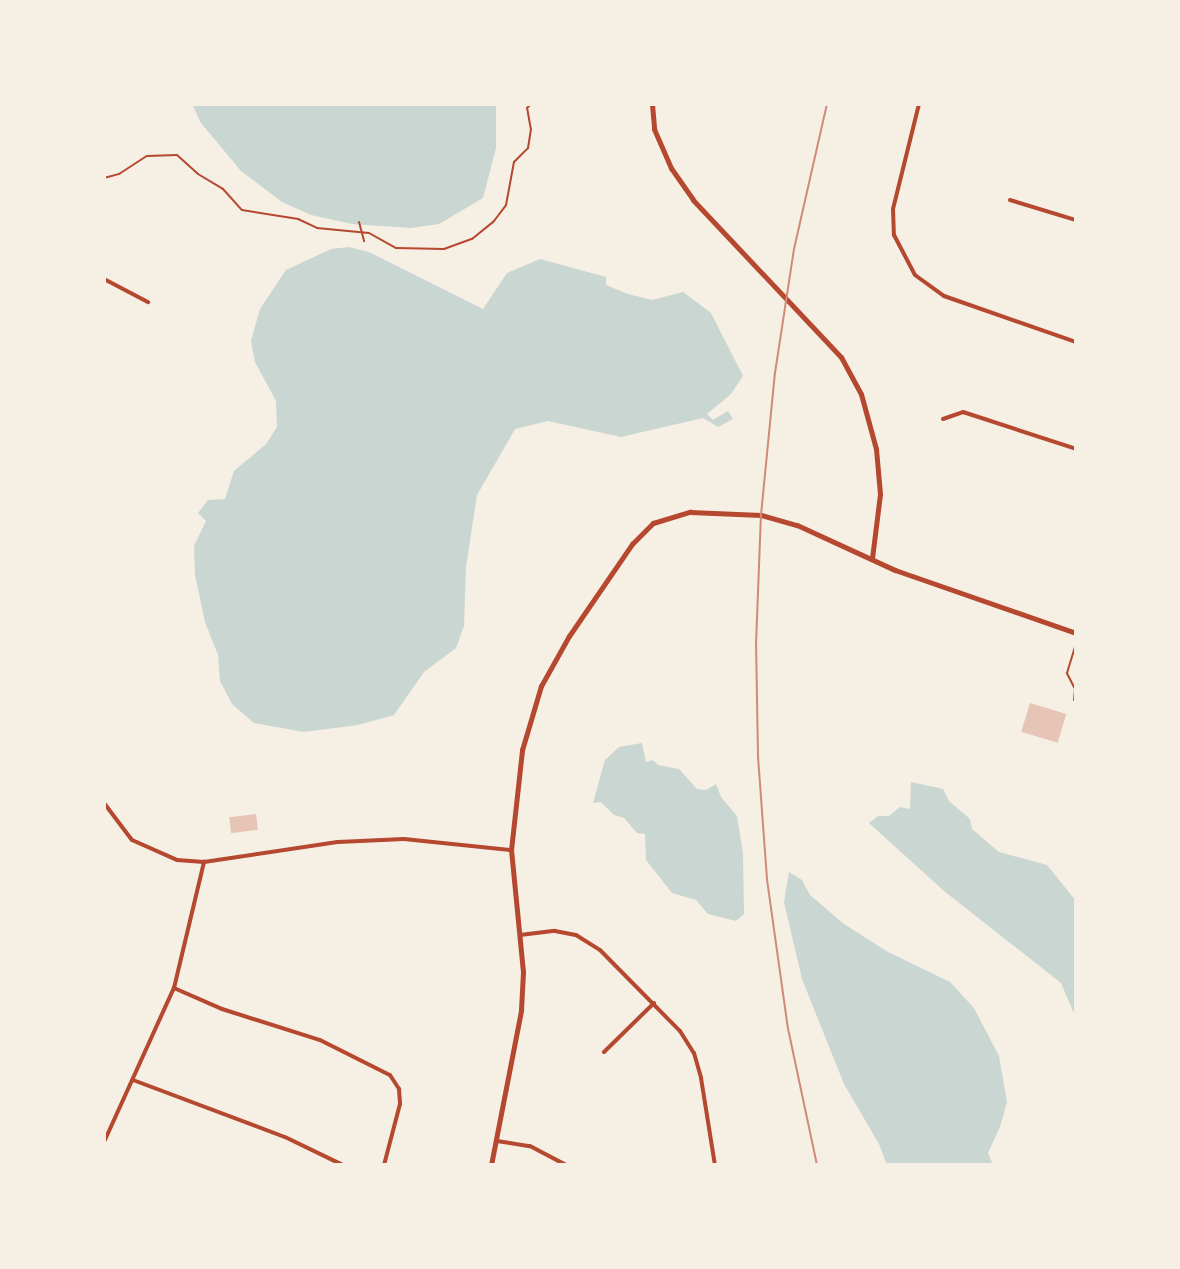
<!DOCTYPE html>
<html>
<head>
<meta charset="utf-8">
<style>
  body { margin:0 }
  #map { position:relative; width:1180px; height:1269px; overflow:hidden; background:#f6efe4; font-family:"Source Sans 3",sans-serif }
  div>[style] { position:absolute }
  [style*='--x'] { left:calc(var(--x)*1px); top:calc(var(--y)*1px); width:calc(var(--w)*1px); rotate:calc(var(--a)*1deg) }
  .water>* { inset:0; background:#c9d6d2 }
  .building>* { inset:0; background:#e6c5b7; transform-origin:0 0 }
  .path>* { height:2px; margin:-1px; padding:0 1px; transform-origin:1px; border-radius:1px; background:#b5482f }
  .service>* { height:2px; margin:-1px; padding:0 1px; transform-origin:1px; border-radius:1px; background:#b5482f }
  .minor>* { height:4px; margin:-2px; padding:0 2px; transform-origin:2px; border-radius:2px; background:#b5482f }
  .tertiary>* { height:4px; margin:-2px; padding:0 2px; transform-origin:2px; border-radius:2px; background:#b5482f }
  .secondary>* { height:5px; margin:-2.5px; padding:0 2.5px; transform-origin:2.5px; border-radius:2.5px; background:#b5482f }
  .rail>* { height:2px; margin:-1px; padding:0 1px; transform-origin:1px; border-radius:1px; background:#cf8b77 }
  span { translate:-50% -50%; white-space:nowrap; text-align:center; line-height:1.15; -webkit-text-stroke:8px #f6efe4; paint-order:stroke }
  .frame { position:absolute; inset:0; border:106px solid #f6efe4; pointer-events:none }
</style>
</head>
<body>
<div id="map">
  <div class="water">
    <div style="clip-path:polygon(192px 104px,496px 104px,496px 148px,483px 198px,439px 224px,411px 228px,352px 224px,311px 215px,282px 202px,241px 171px,201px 123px)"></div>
    <div style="clip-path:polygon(349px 247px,369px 252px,483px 309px,507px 273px,540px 259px,606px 277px,606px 285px,628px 294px,652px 300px,683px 292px,711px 313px,743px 376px,731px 394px,707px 414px,713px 420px,728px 411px,733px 419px,718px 427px,703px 418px,621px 437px,548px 421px,515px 429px,477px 495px,466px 567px,464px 626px,456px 648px,424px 672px,394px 715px,358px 725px,304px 732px,254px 723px,232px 704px,220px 681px,218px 655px,205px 622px,195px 575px,194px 546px,206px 521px,198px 513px,208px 500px,225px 499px,234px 471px,266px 444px,277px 427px,276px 401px,255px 362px,251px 341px,260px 309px,286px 270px,331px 249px)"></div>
    <div style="clip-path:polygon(642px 743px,646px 762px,653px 760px,658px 765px,679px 769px,697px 789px,706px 790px,716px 784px,721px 797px,737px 816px,743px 853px,744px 914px,736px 921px,708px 914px,696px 900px,672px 893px,646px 860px,645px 834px,637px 833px,624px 818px,614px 815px,601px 802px,593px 803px,605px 760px,619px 747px)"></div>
    <div style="clip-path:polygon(911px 782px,943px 789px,949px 801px,970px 819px,972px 829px,999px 852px,1047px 865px,1076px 901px,1076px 1018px,1061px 983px,944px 891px,869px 823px,878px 816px,889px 816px,900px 807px,910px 809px)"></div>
    <div style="clip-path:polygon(789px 872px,802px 880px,810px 895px,844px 924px,888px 952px,950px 982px,974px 1008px,999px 1056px,1007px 1102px,1000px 1127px,988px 1153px,993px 1165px,887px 1165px,879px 1144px,844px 1084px,802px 979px,784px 902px)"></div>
  </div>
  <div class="building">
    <div style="left:1030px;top:703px;width:38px;height:30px;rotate:17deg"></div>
    <div style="left:256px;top:814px;width:16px;height:27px;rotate:83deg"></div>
  </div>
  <div class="path">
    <div style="--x:535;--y:104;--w:6;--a:0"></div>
    <div style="--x:104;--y:178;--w:16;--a:-15"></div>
    <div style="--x:119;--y:174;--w:33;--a:-33"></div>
    <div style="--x:147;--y:156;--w:30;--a:-2"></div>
    <div style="--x:177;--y:155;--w:28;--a:42"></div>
    <div style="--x:198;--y:174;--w:29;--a:31"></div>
    <div style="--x:223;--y:189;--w:28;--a:48"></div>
    <div style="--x:242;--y:210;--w:57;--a:9.1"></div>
    <div style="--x:298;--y:219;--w:21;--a:25"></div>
    <div style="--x:317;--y:228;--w:52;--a:5.5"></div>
    <div style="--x:369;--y:233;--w:31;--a:29"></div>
    <div style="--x:396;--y:248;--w:48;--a:1.2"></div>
    <div style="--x:444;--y:249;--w:30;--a:-20"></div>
    <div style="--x:472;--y:239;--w:28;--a:-39"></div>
    <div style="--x:494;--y:221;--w:20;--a:-53"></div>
    <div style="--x:506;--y:205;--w:44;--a:-79.5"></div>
    <div style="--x:514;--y:162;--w:20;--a:-45"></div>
    <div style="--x:528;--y:148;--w:18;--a:-81"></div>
    <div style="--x:531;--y:130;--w:22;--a:-100"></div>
    <div style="--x:527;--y:108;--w:6;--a:-45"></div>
    <div style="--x:359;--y:222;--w:20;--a:75"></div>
  </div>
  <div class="service">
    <div style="--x:1074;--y:700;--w:11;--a:-85"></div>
    <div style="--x:1075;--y:689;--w:18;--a:-117"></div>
    <div style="--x:1067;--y:673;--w:31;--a:-73"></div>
    <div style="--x:1075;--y:708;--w:3;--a:72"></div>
  </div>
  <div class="minor">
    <div style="--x:919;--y:104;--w:108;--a:103.9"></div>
    <div style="--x:893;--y:209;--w:26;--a:88"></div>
    <div style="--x:894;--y:235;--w:45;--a:62.3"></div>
    <div style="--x:915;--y:275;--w:36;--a:36"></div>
    <div style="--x:944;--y:296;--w:140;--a:19.2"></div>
    <div style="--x:1010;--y:200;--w:69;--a:16.9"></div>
    <div style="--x:104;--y:279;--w:50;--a:27.6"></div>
    <div style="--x:943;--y:419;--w:21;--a:-19"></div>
    <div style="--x:963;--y:412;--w:119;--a:18.1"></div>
    <div style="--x:104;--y:803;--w:46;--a:52.9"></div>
    <div style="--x:132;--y:840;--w:49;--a:24"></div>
    <div style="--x:177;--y:860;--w:27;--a:4"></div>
    <div style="--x:520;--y:935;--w:35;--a:-7"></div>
    <div style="--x:555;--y:931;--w:21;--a:11"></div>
    <div style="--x:576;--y:935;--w:28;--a:32"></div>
    <div style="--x:600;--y:950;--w:114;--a:45.4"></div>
    <div style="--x:680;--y:1031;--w:26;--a:58"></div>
    <div style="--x:694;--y:1053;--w:26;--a:74"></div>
    <div style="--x:701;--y:1078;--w:88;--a:80.9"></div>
    <div style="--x:174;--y:988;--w:52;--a:23.6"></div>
    <div style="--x:222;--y:1009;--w:103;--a:17.6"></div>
    <div style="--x:320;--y:1040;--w:78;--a:26.6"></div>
    <div style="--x:390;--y:1075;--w:17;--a:57"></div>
    <div style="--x:399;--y:1089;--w:15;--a:86"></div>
    <div style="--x:400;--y:1104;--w:63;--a:104.7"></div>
    <div style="--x:604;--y:1052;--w:70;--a:-44.4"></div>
    <div style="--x:133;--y:1080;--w:162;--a:20.6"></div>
    <div style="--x:285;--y:1137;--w:64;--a:25.8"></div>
    <div style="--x:497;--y:1141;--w:33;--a:9"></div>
    <div style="--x:530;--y:1146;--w:41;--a:27.8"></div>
  </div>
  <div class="tertiary">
    <div style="--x:104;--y:1142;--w:169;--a:-65.6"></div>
    <div style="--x:174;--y:988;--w:130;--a:-76.6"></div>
    <div style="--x:204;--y:862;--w:135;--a:-8.5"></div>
    <div style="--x:338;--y:842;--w:66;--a:-2.6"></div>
    <div style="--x:404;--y:839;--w:108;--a:5.9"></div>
  </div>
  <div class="secondary">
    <div style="--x:652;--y:104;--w:25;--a:85"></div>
    <div style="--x:654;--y:129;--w:43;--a:66.4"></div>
    <div style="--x:671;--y:168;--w:39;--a:55"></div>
    <div style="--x:693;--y:200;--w:216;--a:46.7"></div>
    <div style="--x:841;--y:357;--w:42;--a:61.6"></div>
    <div style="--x:861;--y:394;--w:57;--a:74.7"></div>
    <div style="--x:876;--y:449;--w:45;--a:84.9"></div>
    <div style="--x:880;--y:494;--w:64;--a:97.1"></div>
    <div style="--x:491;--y:1165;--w:158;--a:-79"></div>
    <div style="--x:521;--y:1010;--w:38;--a:-87"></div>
    <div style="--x:523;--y:972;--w:123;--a:-95.6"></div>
    <div style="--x:511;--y:850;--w:101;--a:-83.7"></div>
    <div style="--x:522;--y:750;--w:67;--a:-73.5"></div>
    <div style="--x:541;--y:686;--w:57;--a:-60.8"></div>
    <div style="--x:569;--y:636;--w:112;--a:-55.6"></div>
    <div style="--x:632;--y:544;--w:30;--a:-45"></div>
    <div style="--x:653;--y:523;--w:39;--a:-17"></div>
    <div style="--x:690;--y:512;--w:71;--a:2.4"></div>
    <div style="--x:761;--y:515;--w:37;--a:16"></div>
    <div style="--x:797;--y:525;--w:108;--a:24.7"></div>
    <div style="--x:895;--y:570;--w:192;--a:19.2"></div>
  </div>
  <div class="rail">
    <div style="--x:817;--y:1165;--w:139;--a:-102"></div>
    <div style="--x:788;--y:1029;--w:151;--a:-98"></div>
    <div style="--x:767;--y:879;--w:123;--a:-94.2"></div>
    <div style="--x:758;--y:756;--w:112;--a:-91"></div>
    <div style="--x:756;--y:644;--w:129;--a:-87.8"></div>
    <div style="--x:761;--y:515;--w:143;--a:-84.4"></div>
    <div style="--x:775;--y:373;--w:125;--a:-81.3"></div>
    <div style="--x:794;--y:249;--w:149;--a:-77.2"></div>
  </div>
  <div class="frame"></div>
</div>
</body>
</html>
